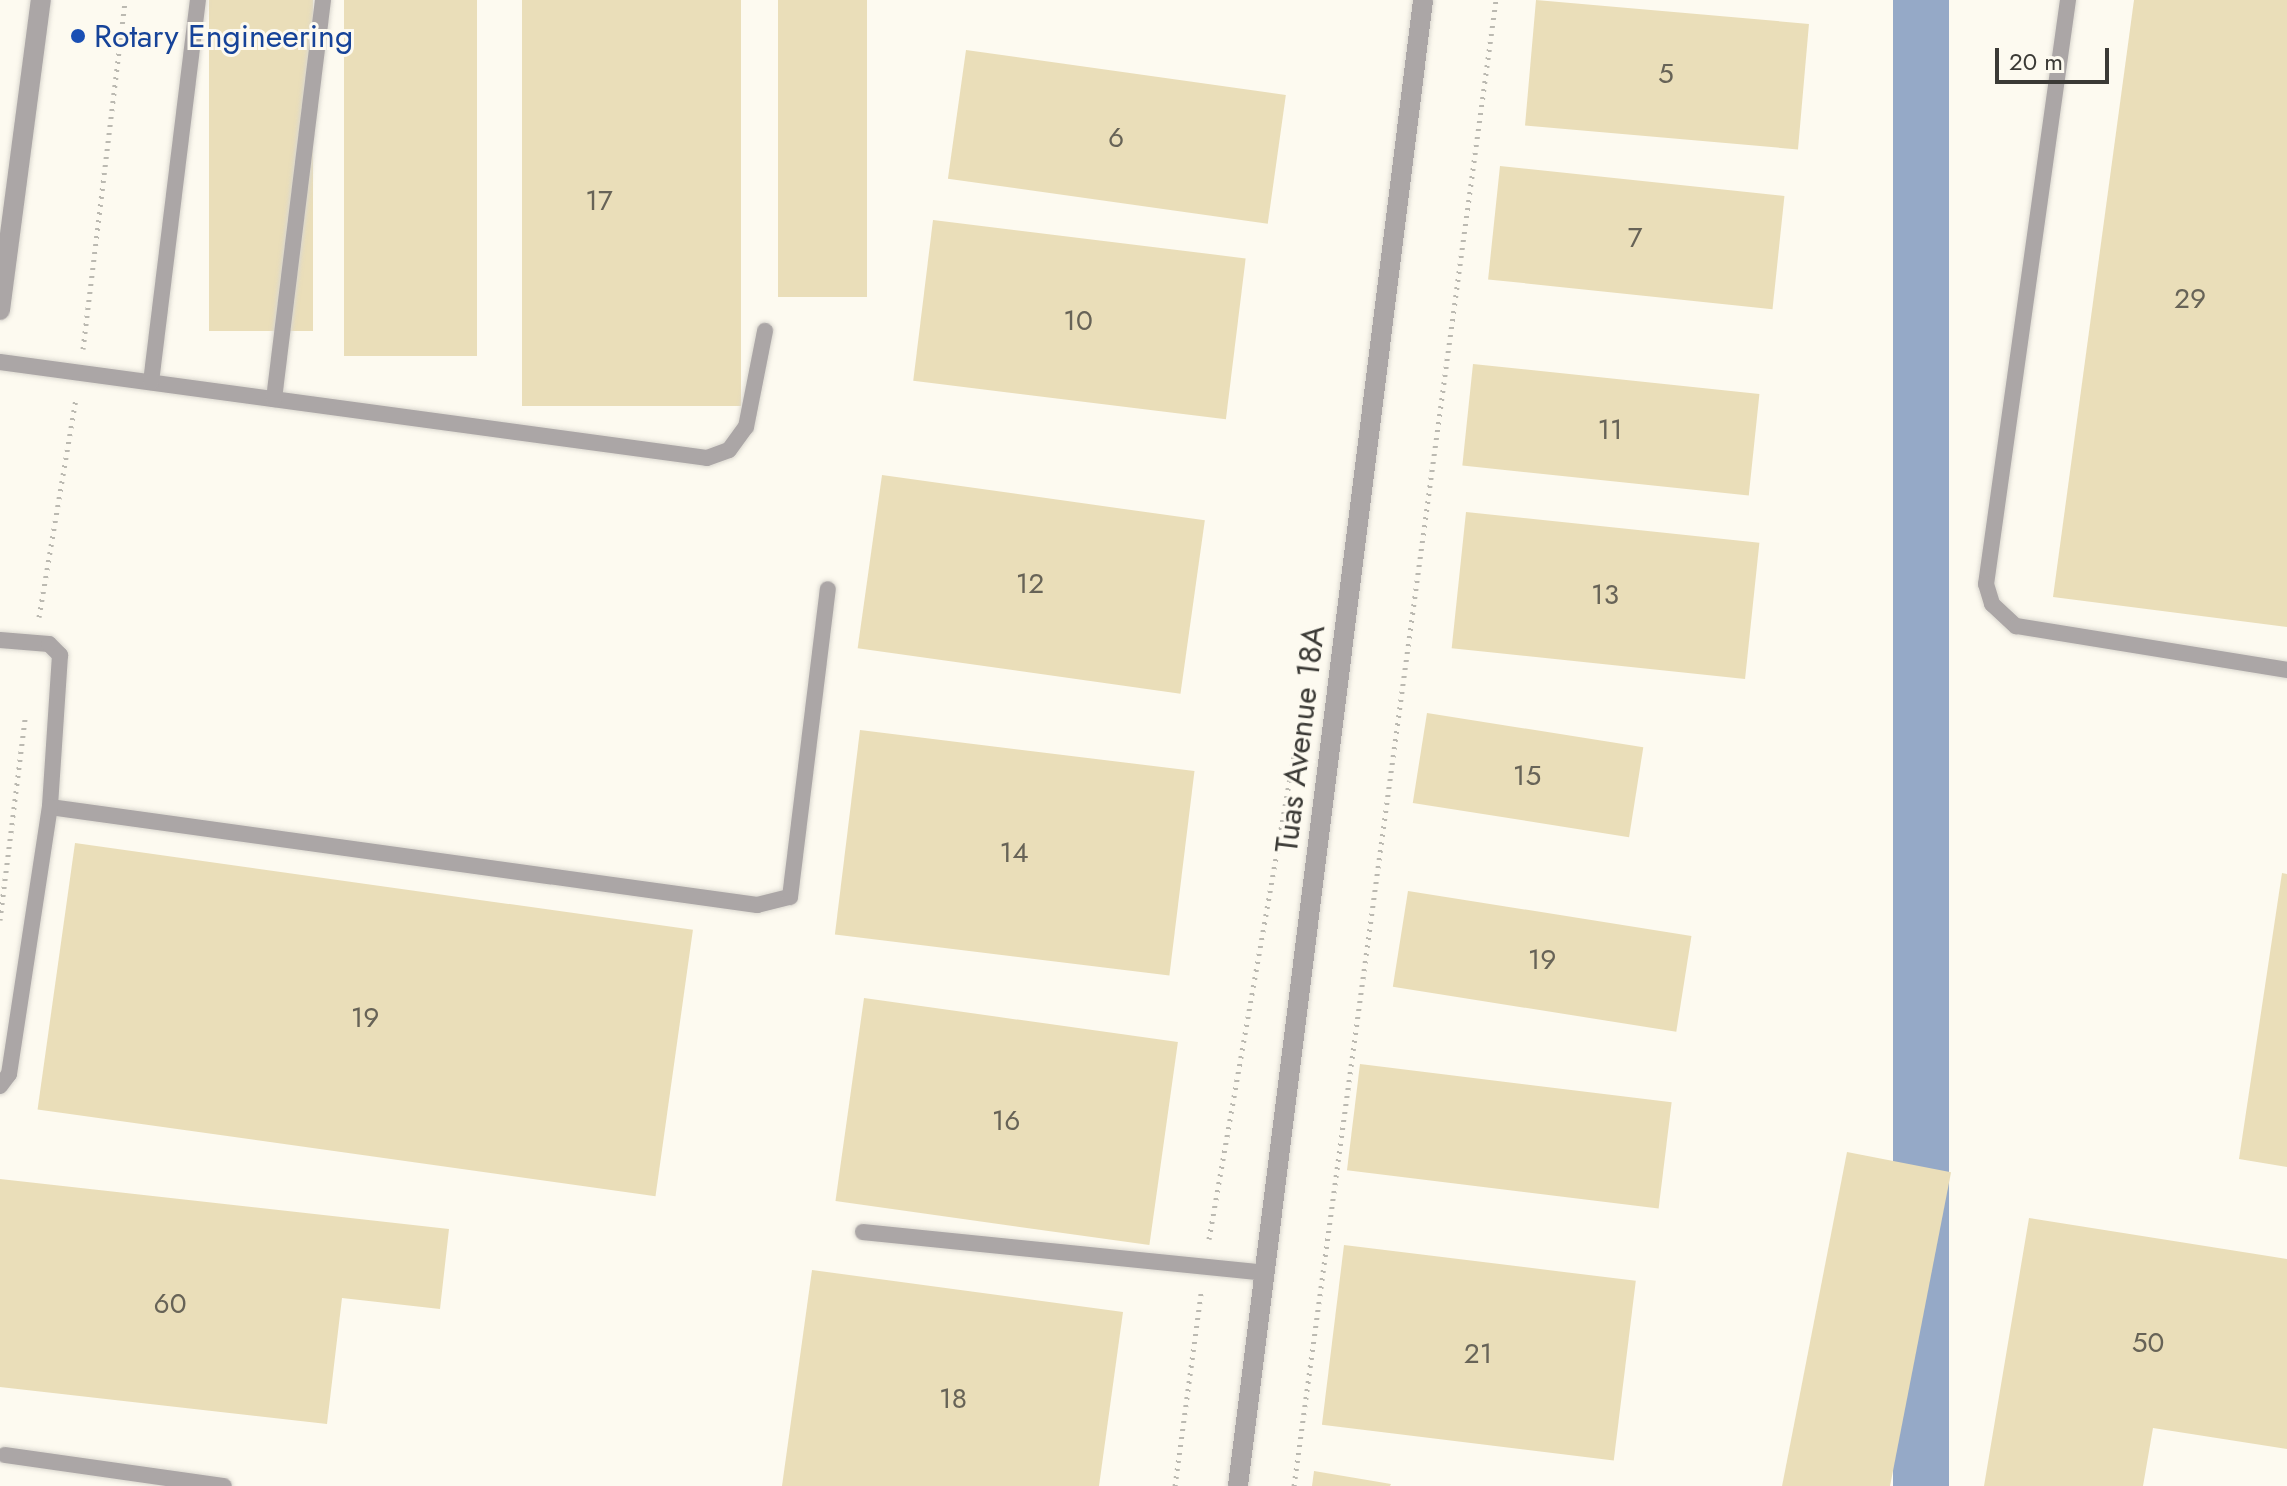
<!DOCTYPE html>
<html>
<head>
<meta charset="utf-8">
<style>
  body { margin:0 }
  #map { position:relative; width:2287px; height:1486px; overflow:hidden; background:#fdfaf0; font-family:Jost,sans-serif }
  div>[style] { position:absolute }
  [style*='--x'] { left:calc(var(--x)*1px); top:calc(var(--y)*1px); width:calc(var(--w)*1px); rotate:calc(var(--a)*1deg) }
  .water>* { inset:0; background:#95a9c7; transform-origin:0 0 }
  .building>* { inset:0; background:#eadeb9; transform-origin:0 0 }
  .path>* { height:5px; margin-top:-2.5px; transform-origin:0; background:repeating-linear-gradient(90deg,#bbb9b1 0 2px,transparent 0 8px) }
  .roads { filter:drop-shadow(0 0 2px #dad7cf) drop-shadow(0 0 2px #dad7cf) }
  .service>* { height:16px; margin:-8px; padding:0 8px; transform-origin:8px; border-radius:8px; background:#aba6a6 }
  .minor>* { height:20px; margin:-10px; padding:0 10px; transform-origin:10px; border-radius:10px; background:#aba6a6 }
  .dots>* { width:22px; height:22px; translate:-50% -50%; box-sizing:border-box; border:4px solid #fdfaf0; border-radius:50% }
  span { translate:-50% -50%; white-space:nowrap; text-align:center; line-height:1.15; -webkit-text-stroke:6px #fdfaf0; paint-order:stroke }
  .number-label { font-size:28px; color:#676357 }
  .number-label span { -webkit-text-stroke-width:0 }
  .transit-label { font-size:32px; color:#164399 }
  .left { translate:0 -50%; text-align:left }
  .street-label { font-size:32px; color:#3b3a36 }
  .scale { position:absolute; left:1995px; top:48px; width:114px; height:36px; box-sizing:border-box; border:4px solid #3b3a36; border-top:0; padding-left:10px; font-size:24px; line-height:28px; white-space:nowrap; color:#3b3a36; -webkit-text-stroke:6px #fdfaf0; paint-order:stroke }
</style>
</head>
<body>
<div id="map">
  <div class="water">
    <div style="left:1893px;top:0;width:56px;height:1499px"></div>
  </div>
  <div class="building">
    <div style="left:209px;top:0;width:104px;height:331px"></div>
    <div style="left:344px;top:0;width:133px;height:356px"></div>
    <div style="left:522px;top:0;width:219px;height:406px"></div>
    <div style="left:778px;top:0;width:89px;height:297px"></div>
    <div style="left:1536px;top:0;width:274px;height:126px;rotate:5deg"></div>
    <div style="clip-path:polygon(2134px 0,2287px 0,2287px 627px,2053px 597px)"></div>
    <div style="left:966px;top:50px;width:323px;height:130px;rotate:8deg"></div>
    <div style="left:1500px;top:166px;width:286px;height:114px;rotate:6deg"></div>
    <div style="left:933px;top:220px;width:315px;height:162px;rotate:7deg"></div>
    <div style="left:1473px;top:364px;width:288px;height:102px;rotate:6deg"></div>
    <div style="left:882px;top:475px;width:326px;height:175px;rotate:8deg"></div>
    <div style="left:1466px;top:512px;width:295px;height:137px;rotate:6deg"></div>
    <div style="left:1427px;top:713px;width:219px;height:91px;rotate:9deg"></div>
    <div style="left:860px;top:730px;width:337px;height:206px;rotate:7deg"></div>
    <div style="left:75px;top:843px;width:624px;height:269px;rotate:8deg"></div>
    <div style="clip-path:polygon(2282px 873px,2287px 874px,2287px 1167px,2239px 1159px)"></div>
    <div style="left:1408px;top:891px;width:287px;height:97px;rotate:9deg"></div>
    <div style="left:864px;top:998px;width:317px;height:205px;rotate:8deg"></div>
    <div style="left:1360px;top:1064px;width:314px;height:107px;rotate:7deg"></div>
    <div style="left:1847px;top:1152px;width:106px;height:341px;rotate:11deg"></div>
    <div style="clip-path:polygon(0 1179px,449px 1229px,440px 1309px,342px 1298px,327px 1424px,0 1387px)"></div>
    <div style="clip-path:polygon(2029px 1218px,2287px 1259px,2287px 1449px,2153px 1428px,2143px 1486px,1984px 1486px)"></div>
    <div style="left:1344px;top:1245px;width:294px;height:181px;rotate:7deg"></div>
    <div style="clip-path:polygon(812px 1270px,1123px 1312px,1099px 1486px,782px 1486px)"></div>
    <div style="clip-path:polygon(1314px 1471px,1391px 1484px,1390px 1486px,1312px 1486px)"></div>
  </div>
  <div class="path">
    <div style="--x:83;--y:349;--w:352;--a:-83.1"></div>
    <div style="--x:39;--y:617;--w:222;--a:-80.4"></div>
    <div style="--x:0;--y:920;--w:204;--a:-82.9"></div>
    <div style="--x:1209;--y:1239;--w:526;--a:-80.04"></div>
    <div style="--x:1175;--y:1486;--w:195;--a:-82.3"></div>
    <div style="--x:1294;--y:1486;--w:1500;--a:-82.26"></div>
  </div>
  <div class="roads">
    <div class="service">
      <div style="--x:2068;--y:0;--w:590;--a:97.99"></div>
      <div style="--x:1986;--y:584;--w:21;--a:73"></div>
      <div style="--x:1992;--y:604;--w:33;--a:43"></div>
      <div style="--x:2016;--y:626;--w:275;--a:9.2"></div>
      <div style="--x:0;--y:362;--w:713;--a:7.73"></div>
      <div style="--x:707;--y:458;--w:23;--a:-20"></div>
      <div style="--x:729;--y:450;--w:29;--a:-54"></div>
      <div style="--x:746;--y:427;--w:98;--a:-78.8"></div>
      <div style="--x:151;--y:382;--w:385;--a:-83"></div>
      <div style="--x:274;--y:399;--w:402;--a:-83"></div>
      <div style="--x:0;--y:640;--w:49;--a:4.7"></div>
      <div style="--x:49;--y:644;--w:16;--a:45"></div>
      <div style="--x:60;--y:655;--w:152;--a:93.8"></div>
      <div style="--x:50;--y:807;--w:714;--a:7.89"></div>
      <div style="--x:757;--y:905;--w:34;--a:-14"></div>
      <div style="--x:790;--y:897;--w:310;--a:-83"></div>
      <div style="--x:0;--y:1086;--w:15;--a:-53"></div>
      <div style="--x:9;--y:1074;--w:270;--a:-81.3"></div>
      <div style="--x:863;--y:1232;--w:403;--a:5.8"></div>
      <div style="--x:5;--y:1455;--w:221;--a:8.1"></div>
    </div>
    <div class="minor">
      <div style="--x:0;--y:310;--w:313;--a:-82.5"></div>
      <div style="--x:1238;--y:1486;--w:1497;--a:-82.9"></div>
    </div>
  </div>
  <div class="dots">
    <div style="left:78px;top:36px;background:#1a4fb4"></div>
  </div>
  <div class="number-label">
    <span style="left:1666px;top:74px">5</span>
    <span style="left:1116px;top:138px">6</span>
    <span style="left:599px;top:201px">17</span>
    <span style="left:1635px;top:238px">7</span>
    <span style="left:2190px;top:299px">29</span>
    <span style="left:1078px;top:321px">10</span>
    <span style="left:1610px;top:430px">11</span>
    <span style="left:1030px;top:584px">12</span>
    <span style="left:1605px;top:595px">13</span>
    <span style="left:1527px;top:776px">15</span>
    <span style="left:1014px;top:853px">14</span>
    <span style="left:1542px;top:960px">19</span>
    <span style="left:365px;top:1018px">19</span>
    <span style="left:1006px;top:1121px">16</span>
    <span style="left:170px;top:1304px">60</span>
    <span style="left:2148px;top:1343px">50</span>
    <span style="left:1478px;top:1354px">21</span>
    <span style="left:953px;top:1399px">18</span>
  </div>
  <div class="transit-label">
    <span class="left" style="left:94px;top:36px">Rotary Engineering</span>
  </div>
  <div class="street-label">
    <span style="left:1300px;top:739px;rotate:-83deg">Tuas Avenue 18A</span>
  </div>
  <div class="scale">20 m</div>
</div>
</body>
</html>
